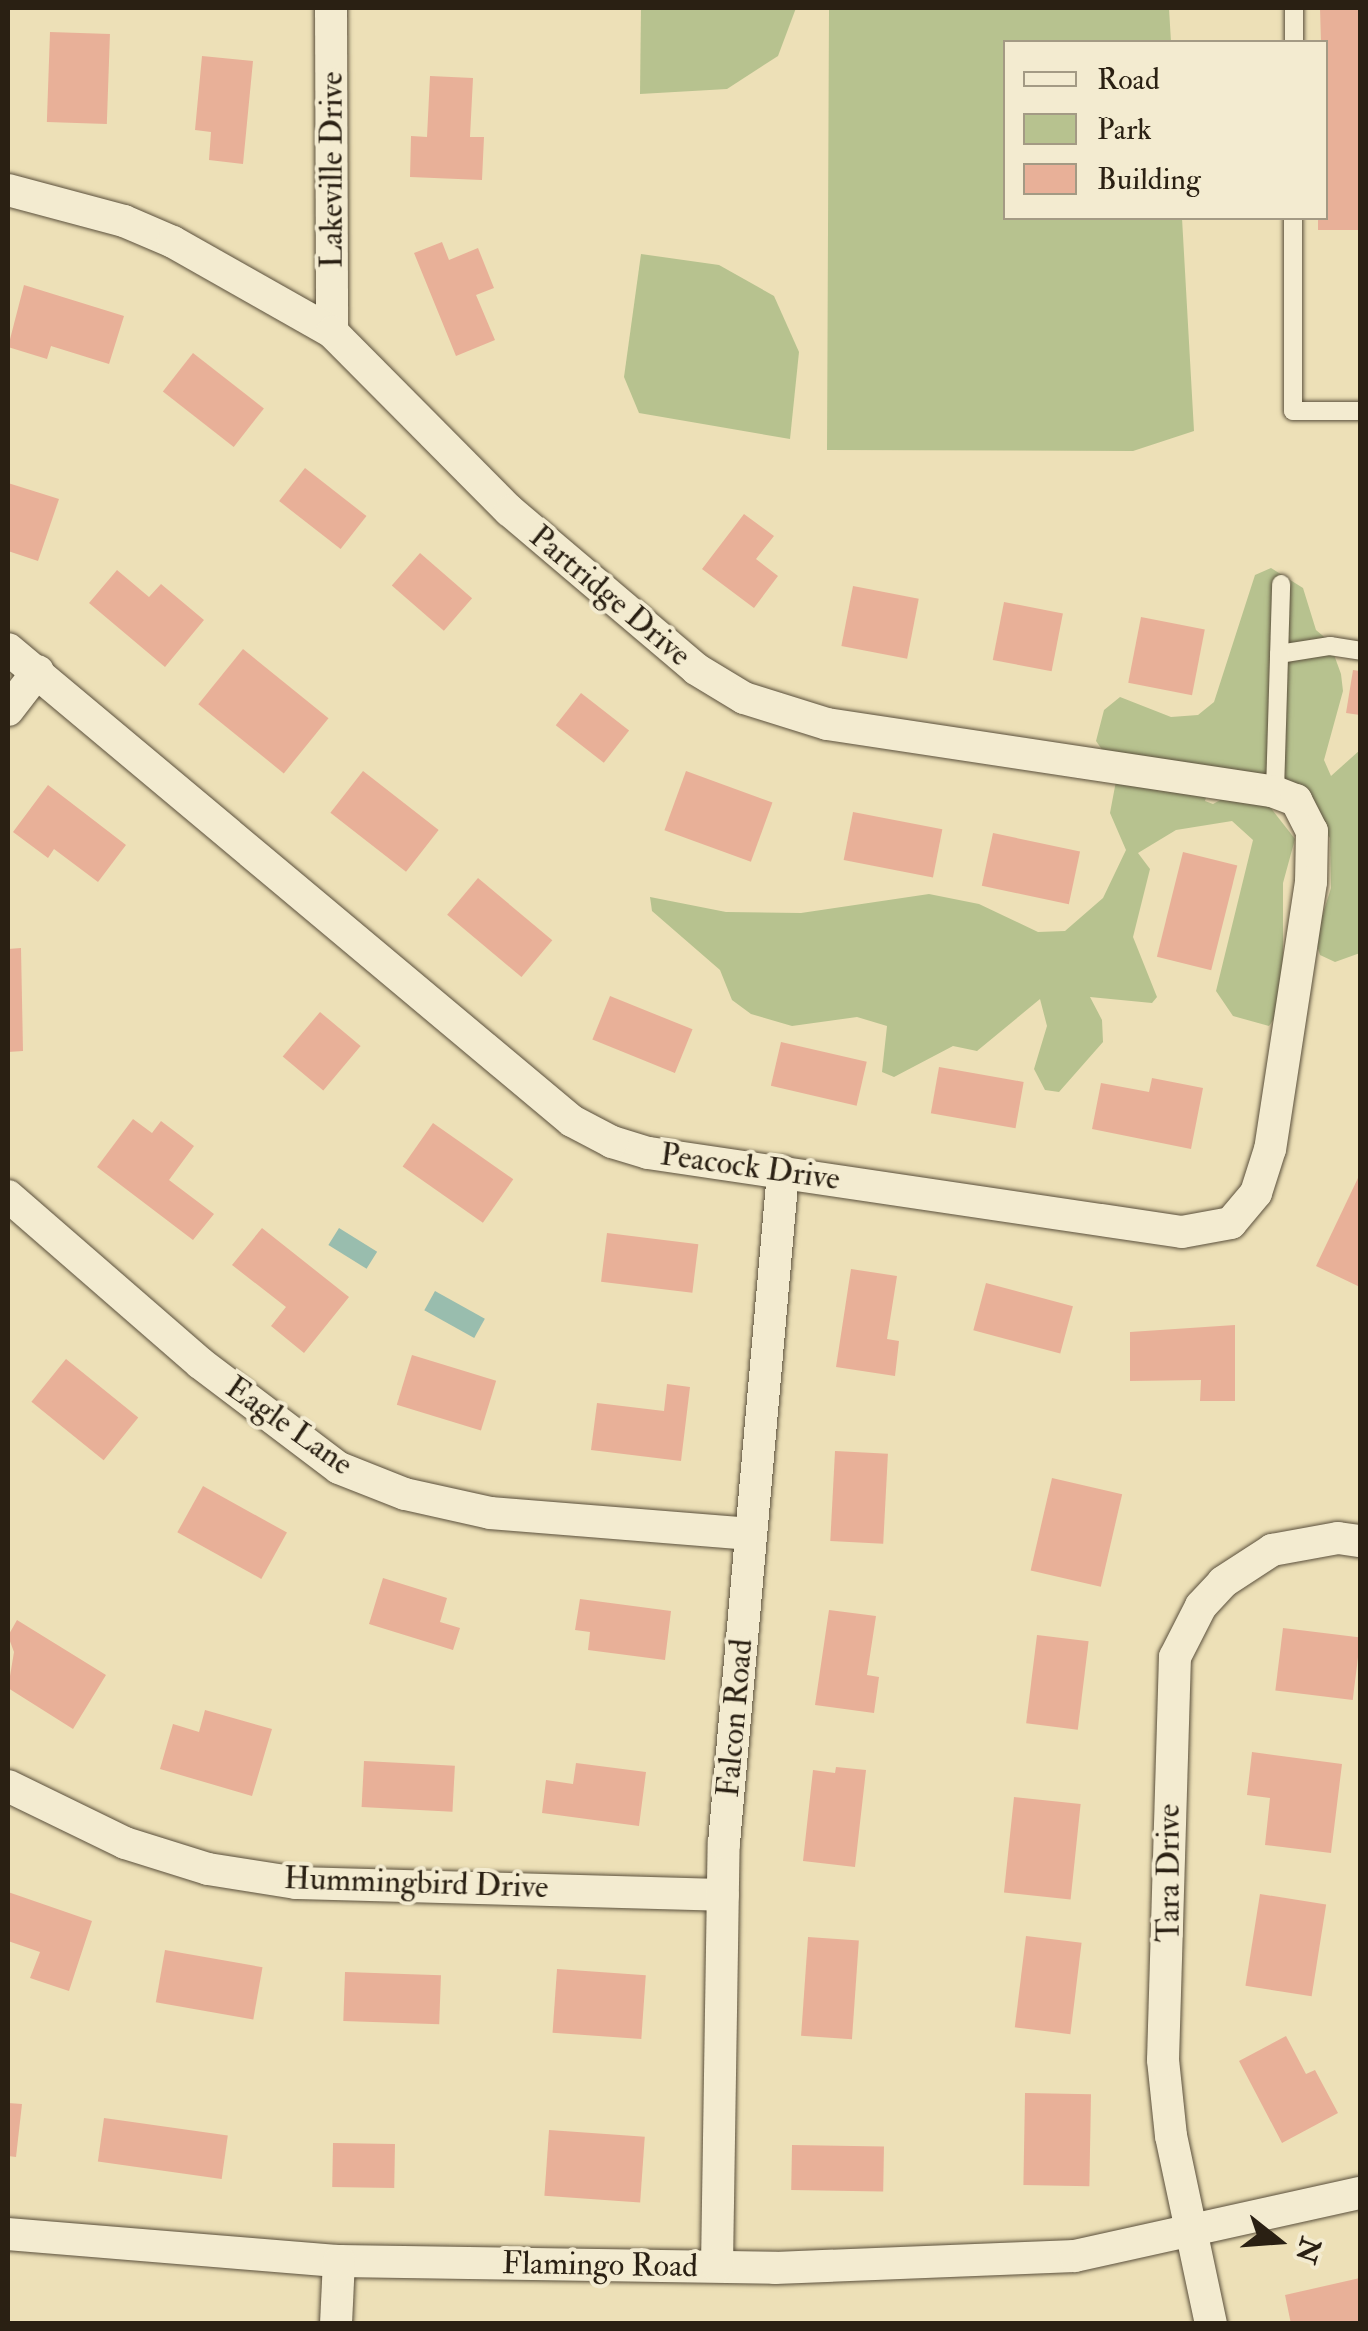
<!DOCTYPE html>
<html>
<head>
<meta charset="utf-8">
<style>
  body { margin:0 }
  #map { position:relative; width:1368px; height:2331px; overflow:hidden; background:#ede0b7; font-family:"IM FELL Double Pica",serif }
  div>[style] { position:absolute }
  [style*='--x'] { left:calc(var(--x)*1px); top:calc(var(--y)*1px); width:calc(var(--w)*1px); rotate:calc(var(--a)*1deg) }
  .green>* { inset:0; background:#b7c28f }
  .water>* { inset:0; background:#99bdae; transform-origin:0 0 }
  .building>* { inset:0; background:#e8b098; transform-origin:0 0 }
  .roads { filter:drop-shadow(0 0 2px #5b503c) drop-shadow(0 0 2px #5b503c) }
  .service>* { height:18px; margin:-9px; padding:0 9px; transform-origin:9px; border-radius:9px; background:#f3ebd0 }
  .minor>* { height:32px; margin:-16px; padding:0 16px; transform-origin:16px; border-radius:16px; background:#f3ebd0 }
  span { translate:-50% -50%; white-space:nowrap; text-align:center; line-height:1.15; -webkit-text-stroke:8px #f3ebd0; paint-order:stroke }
  .street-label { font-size:32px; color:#2a2013 }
  .frame { position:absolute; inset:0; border:10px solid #2a2013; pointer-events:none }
  .legend { position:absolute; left:1003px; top:40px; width:325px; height:180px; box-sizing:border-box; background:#f3ebd0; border:2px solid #a39a84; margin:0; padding:12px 18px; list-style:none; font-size:30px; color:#2a2013 }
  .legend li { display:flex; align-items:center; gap:20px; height:50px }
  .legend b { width:50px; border:2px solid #a39a84 }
  .north { position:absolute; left:1228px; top:2191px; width:100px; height:100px; -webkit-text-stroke:8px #f3ebd0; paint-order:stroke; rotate:107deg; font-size:28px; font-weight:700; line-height:40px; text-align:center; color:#2a2013 }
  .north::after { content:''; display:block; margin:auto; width:35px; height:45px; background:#2a2013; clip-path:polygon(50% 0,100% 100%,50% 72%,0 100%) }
</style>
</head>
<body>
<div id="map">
  <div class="green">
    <div style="clip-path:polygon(641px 8px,796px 8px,778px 56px,727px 89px,640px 94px)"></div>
    <div style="clip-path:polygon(829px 8px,1169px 8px,1171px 42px,1006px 42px,1006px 218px,1182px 218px,1194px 431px,1133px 451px,827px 450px)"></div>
    <div style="clip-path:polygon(641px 254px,719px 265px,774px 296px,799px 352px,790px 439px,639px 413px,624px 377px)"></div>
    <div style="clip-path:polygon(1271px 568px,1303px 588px,1316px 630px,1329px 641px,1341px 674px,1343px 691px,1324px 760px,1331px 776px,1360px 750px,1360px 953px,1335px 962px,1320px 955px,1315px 939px,1331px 888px,1330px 838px,1318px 822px,1305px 821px,1282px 790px,1244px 773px,1210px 784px,1205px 801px,1213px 804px,1246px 786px,1259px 793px,1295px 839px,1283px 883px,1283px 1006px,1269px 1026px,1233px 1016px,1216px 991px,1253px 840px,1232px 821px,1176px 830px,1138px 853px,1150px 869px,1133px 937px,1157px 997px,1152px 1003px,1090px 997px,1102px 1020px,1103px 1042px,1059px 1092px,1045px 1090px,1034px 1069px,1047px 1026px,1040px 999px,977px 1051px,953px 1046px,894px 1077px,882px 1072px,887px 1026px,857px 1017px,792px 1026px,751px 1014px,732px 1000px,720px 970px,652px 911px,650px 897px,726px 912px,801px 913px,929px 894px,979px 904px,1038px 932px,1065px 931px,1103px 898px,1126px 850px,1110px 813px,1116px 781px,1144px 779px,1110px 761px,1096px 741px,1104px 710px,1120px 697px,1171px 717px,1198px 715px,1214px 702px,1255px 575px)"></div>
  </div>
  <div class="water">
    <div style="left:339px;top:1228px;width:45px;height:20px;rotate:32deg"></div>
    <div style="left:435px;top:1291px;width:57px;height:22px;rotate:29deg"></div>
  </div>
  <div class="building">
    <div style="clip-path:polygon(1320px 8px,1360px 8px,1360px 230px,1318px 230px,1318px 218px,1326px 218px)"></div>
    <div style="left:50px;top:32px;width:60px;height:90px;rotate:2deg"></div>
    <div style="clip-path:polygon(202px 56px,253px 61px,243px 164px,209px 160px,211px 132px,195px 130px)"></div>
    <div style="clip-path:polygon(430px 76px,473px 78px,470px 137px,484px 137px,482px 180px,410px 177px,411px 136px,427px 137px)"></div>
    <div style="clip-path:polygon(442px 242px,449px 260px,478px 248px,494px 288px,476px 295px,495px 340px,456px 356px,414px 253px)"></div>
    <div style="clip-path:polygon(24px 285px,124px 316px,109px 364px,51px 346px,47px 359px,8px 347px)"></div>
    <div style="left:193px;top:353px;width:90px;height:49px;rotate:38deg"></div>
    <div style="left:305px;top:468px;width:78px;height:42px;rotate:38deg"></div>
    <div style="clip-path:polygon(8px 483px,59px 499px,38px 561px,8px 551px)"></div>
    <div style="clip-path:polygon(744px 514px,774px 536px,756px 559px,778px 576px,754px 608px,702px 569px)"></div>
    <div style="left:420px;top:553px;width:69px;height:43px;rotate:41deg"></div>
    <div style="clip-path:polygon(117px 570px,149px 597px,161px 584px,204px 620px,165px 667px,89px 603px)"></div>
    <div style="left:853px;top:586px;width:67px;height:61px;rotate:11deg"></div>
    <div style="left:1004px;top:602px;width:60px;height:59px;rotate:11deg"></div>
    <div style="left:1141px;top:617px;width:65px;height:67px;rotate:11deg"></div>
    <div style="left:243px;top:649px;width:110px;height:71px;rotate:39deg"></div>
    <div style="clip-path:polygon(1353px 670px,1360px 671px,1360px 715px,1346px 713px)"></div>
    <div style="left:581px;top:693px;width:61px;height:41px;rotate:38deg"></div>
    <div style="left:363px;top:771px;width:96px;height:53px;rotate:38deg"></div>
    <div style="left:686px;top:771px;width:92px;height:63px;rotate:20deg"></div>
    <div style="clip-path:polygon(48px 785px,126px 845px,98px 882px,54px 849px,48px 858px,13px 832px)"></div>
    <div style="left:853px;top:812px;width:91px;height:49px;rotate:11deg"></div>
    <div style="left:993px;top:833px;width:89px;height:54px;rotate:12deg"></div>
    <div style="left:1183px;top:852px;width:56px;height:108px;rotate:14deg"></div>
    <div style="left:478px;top:878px;width:97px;height:48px;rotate:40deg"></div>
    <div style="clip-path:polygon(21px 948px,23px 1051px,8px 1052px,8px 949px)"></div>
    <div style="left:610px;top:996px;width:89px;height:47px;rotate:22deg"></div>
    <div style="left:320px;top:1012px;width:53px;height:58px;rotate:40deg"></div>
    <div style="left:781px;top:1042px;width:88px;height:45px;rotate:13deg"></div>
    <div style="left:939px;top:1067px;width:86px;height:47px;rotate:10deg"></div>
    <div style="clip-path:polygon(1152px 1078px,1203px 1088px,1191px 1149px,1092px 1129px,1101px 1083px,1149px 1092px)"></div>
    <div style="clip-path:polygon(133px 1119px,152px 1133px,161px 1121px,194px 1146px,169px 1180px,214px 1214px,193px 1240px,97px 1167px)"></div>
    <div style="left:433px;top:1123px;width:98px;height:53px;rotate:35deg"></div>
    <div style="clip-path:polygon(1358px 1178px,1360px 1179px,1360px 1287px,1316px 1266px)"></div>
    <div style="clip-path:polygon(262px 1228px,349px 1297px,304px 1353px,271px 1326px,286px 1307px,232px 1265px)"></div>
    <div style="left:607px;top:1233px;width:92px;height:49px;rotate:7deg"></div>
    <div style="clip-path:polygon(851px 1269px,897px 1276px,887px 1339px,899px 1341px,895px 1376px,836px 1367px)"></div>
    <div style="left:986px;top:1283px;width:90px;height:49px;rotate:15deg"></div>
    <div style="clip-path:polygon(1235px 1325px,1235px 1401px,1200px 1401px,1201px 1380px,1130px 1381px,1130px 1332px)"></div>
    <div style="left:412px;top:1355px;width:88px;height:52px;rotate:17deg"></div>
    <div style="left:66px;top:1359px;width:93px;height:55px;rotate:39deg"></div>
    <div style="clip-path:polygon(667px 1384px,690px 1387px,681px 1461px,591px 1450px,597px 1403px,664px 1411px)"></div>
    <div style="left:835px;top:1451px;width:53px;height:90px;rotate:3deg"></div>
    <div style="left:1052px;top:1478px;width:72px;height:95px;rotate:13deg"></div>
    <div style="left:203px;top:1486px;width:96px;height:53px;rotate:29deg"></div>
    <div style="clip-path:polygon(383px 1578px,447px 1598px,440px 1622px,460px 1628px,453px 1650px,369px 1624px)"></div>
    <div style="clip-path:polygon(580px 1599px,671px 1611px,665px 1660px,588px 1650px,590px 1632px,575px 1630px)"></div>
    <div style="clip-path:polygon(829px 1610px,876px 1616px,867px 1675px,879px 1677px,874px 1713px,815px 1705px)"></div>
    <div style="clip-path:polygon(17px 1620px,106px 1675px,73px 1729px,8px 1688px,14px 1652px,8px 1636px)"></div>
    <div style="left:1283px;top:1628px;width:78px;height:63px;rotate:7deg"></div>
    <div style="left:1037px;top:1635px;width:52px;height:89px;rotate:7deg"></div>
    <div style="clip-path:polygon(205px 1710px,272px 1729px,252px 1796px,160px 1769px,173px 1724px,199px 1732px)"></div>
    <div style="clip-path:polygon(1252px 1752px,1342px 1764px,1331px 1853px,1265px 1845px,1270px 1798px,1247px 1795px)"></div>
    <div style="left:364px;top:1761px;width:91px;height:46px;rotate:3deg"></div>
    <div style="clip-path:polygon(576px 1763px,646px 1772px,639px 1826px,542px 1813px,546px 1780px,573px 1784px)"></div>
    <div style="clip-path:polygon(836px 1767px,866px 1770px,855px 1867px,803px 1861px,813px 1770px,835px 1773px)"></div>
    <div style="left:1014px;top:1797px;width:67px;height:96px;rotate:6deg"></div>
    <div style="clip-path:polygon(8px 1892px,92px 1921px,69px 1991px,30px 1978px,40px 1952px,8px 1941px)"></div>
    <div style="left:1260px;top:1894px;width:67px;height:93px;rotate:9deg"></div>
    <div style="left:1026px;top:1936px;width:56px;height:92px;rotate:7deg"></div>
    <div style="left:808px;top:1937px;width:51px;height:99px;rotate:4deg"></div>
    <div style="left:165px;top:1950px;width:99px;height:53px;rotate:10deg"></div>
    <div style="left:557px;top:1969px;width:89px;height:64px;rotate:4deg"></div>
    <div style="left:345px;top:1972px;width:96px;height:49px;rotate:2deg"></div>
    <div style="clip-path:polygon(1286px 2036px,1306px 2074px,1315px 2070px,1338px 2113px,1282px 2143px,1239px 2061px)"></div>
    <div style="left:1025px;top:2093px;width:66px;height:92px;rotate:1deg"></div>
    <div style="clip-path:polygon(8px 2103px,22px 2104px,16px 2157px,8px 2156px)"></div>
    <div style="left:104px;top:2118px;width:125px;height:44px;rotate:8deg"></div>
    <div style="left:549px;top:2130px;width:96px;height:66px;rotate:4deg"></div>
    <div style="left:333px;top:2143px;width:62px;height:44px;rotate:1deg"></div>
    <div style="left:792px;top:2145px;width:92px;height:45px;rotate:1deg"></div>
    <div style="clip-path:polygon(1360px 2278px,1360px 2324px,1291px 2324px,1285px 2295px)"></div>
  </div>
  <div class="roads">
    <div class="service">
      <div style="--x:1294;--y:42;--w:34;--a:-90"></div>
      <div style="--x:1293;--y:218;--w:193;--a:90"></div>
      <div style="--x:1293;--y:411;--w:67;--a:0"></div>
      <div style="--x:1279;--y:654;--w:52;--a:-8.9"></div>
      <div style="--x:1330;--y:646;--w:30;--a:9"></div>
      <div style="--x:1275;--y:792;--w:208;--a:-88.3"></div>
    </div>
    <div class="minor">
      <div style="--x:331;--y:8;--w:324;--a:89.8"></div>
      <div style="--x:8;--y:190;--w:120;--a:15"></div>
      <div style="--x:124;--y:221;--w:53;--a:23.2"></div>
      <div style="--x:173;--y:242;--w:183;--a:29.5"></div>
      <div style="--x:332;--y:332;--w:252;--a:45.2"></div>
      <div style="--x:510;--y:511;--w:244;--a:40.3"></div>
      <div style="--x:696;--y:669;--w:56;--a:31.1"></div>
      <div style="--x:744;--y:698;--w:87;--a:17.4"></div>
      <div style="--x:827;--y:724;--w:450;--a:8.6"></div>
      <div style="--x:1272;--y:791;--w:26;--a:21"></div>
      <div style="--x:1296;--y:800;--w:35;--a:63"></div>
      <div style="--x:1312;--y:831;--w:51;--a:91.1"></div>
      <div style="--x:1311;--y:882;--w:270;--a:98.7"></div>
      <div style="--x:1270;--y:1149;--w:46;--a:107.7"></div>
      <div style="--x:1256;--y:1193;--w:39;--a:130"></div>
      <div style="--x:1231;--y:1223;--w:50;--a:169.6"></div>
      <div style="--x:1182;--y:1232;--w:540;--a:-171.58"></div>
      <div style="--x:648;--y:1153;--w:38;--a:-163"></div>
      <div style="--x:612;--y:1142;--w:45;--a:-152.3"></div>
      <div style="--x:572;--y:1121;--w:735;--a:-140.07"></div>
      <div style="--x:8;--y:710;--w:49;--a:-52.4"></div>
      <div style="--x:8;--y:1196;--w:254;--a:41"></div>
      <div style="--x:200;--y:1363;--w:174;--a:37.1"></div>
      <div style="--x:339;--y:1468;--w:71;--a:21.5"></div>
      <div style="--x:405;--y:1494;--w:87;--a:12.6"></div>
      <div style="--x:490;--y:1513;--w:262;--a:4.6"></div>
      <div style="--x:8;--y:1786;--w:130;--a:26"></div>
      <div style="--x:125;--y:1843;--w:87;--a:17.4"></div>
      <div style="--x:208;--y:1869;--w:89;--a:9"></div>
      <div style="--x:296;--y:1883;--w:427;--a:1.6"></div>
      <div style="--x:8;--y:2234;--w:332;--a:4.7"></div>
      <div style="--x:339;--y:2261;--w:436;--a:0.9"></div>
      <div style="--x:775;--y:2268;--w:300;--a:-2.3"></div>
      <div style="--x:1075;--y:2256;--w:292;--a:-12.5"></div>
      <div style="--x:717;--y:2266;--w:423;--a:-89.1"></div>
      <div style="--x:724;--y:1843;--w:674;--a:-84.97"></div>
      <div style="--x:336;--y:2324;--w:63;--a:-87.3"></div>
      <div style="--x:1211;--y:2324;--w:192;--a:-102"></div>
      <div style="--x:1171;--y:2136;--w:76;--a:-96"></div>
      <div style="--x:1163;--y:2060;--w:403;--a:-88.3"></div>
      <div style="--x:1175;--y:1657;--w:57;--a:-63"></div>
      <div style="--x:1201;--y:1606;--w:33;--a:-47"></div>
      <div style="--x:1223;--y:1582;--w:59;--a:-33.1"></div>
      <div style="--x:1272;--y:1550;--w:67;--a:-10.3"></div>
      <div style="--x:1338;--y:1538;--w:22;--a:8"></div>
    </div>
  </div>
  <div class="street-label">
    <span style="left:332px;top:170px;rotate:-90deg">Lakeville Drive</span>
    <span style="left:610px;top:596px;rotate:40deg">Partridge Drive</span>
    <span style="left:750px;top:1167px;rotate:8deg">Peacock Drive</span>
    <span style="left:289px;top:1426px;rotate:35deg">Eagle Lane</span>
    <span style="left:735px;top:1718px;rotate:-85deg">Falcon Road</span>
    <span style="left:1169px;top:1873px;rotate:-90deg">Tara Drive</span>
    <span style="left:416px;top:1883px;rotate:2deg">Hummingbird Drive</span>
    <span style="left:600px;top:2265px;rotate:1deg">Flamingo Road</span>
  </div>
  <div class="frame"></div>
  <ul class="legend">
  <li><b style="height:12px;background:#f3ebd0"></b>Road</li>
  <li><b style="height:28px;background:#b7c28f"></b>Park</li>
  <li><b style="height:28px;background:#e8b098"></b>Building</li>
  </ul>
  <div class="north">N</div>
</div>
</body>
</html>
